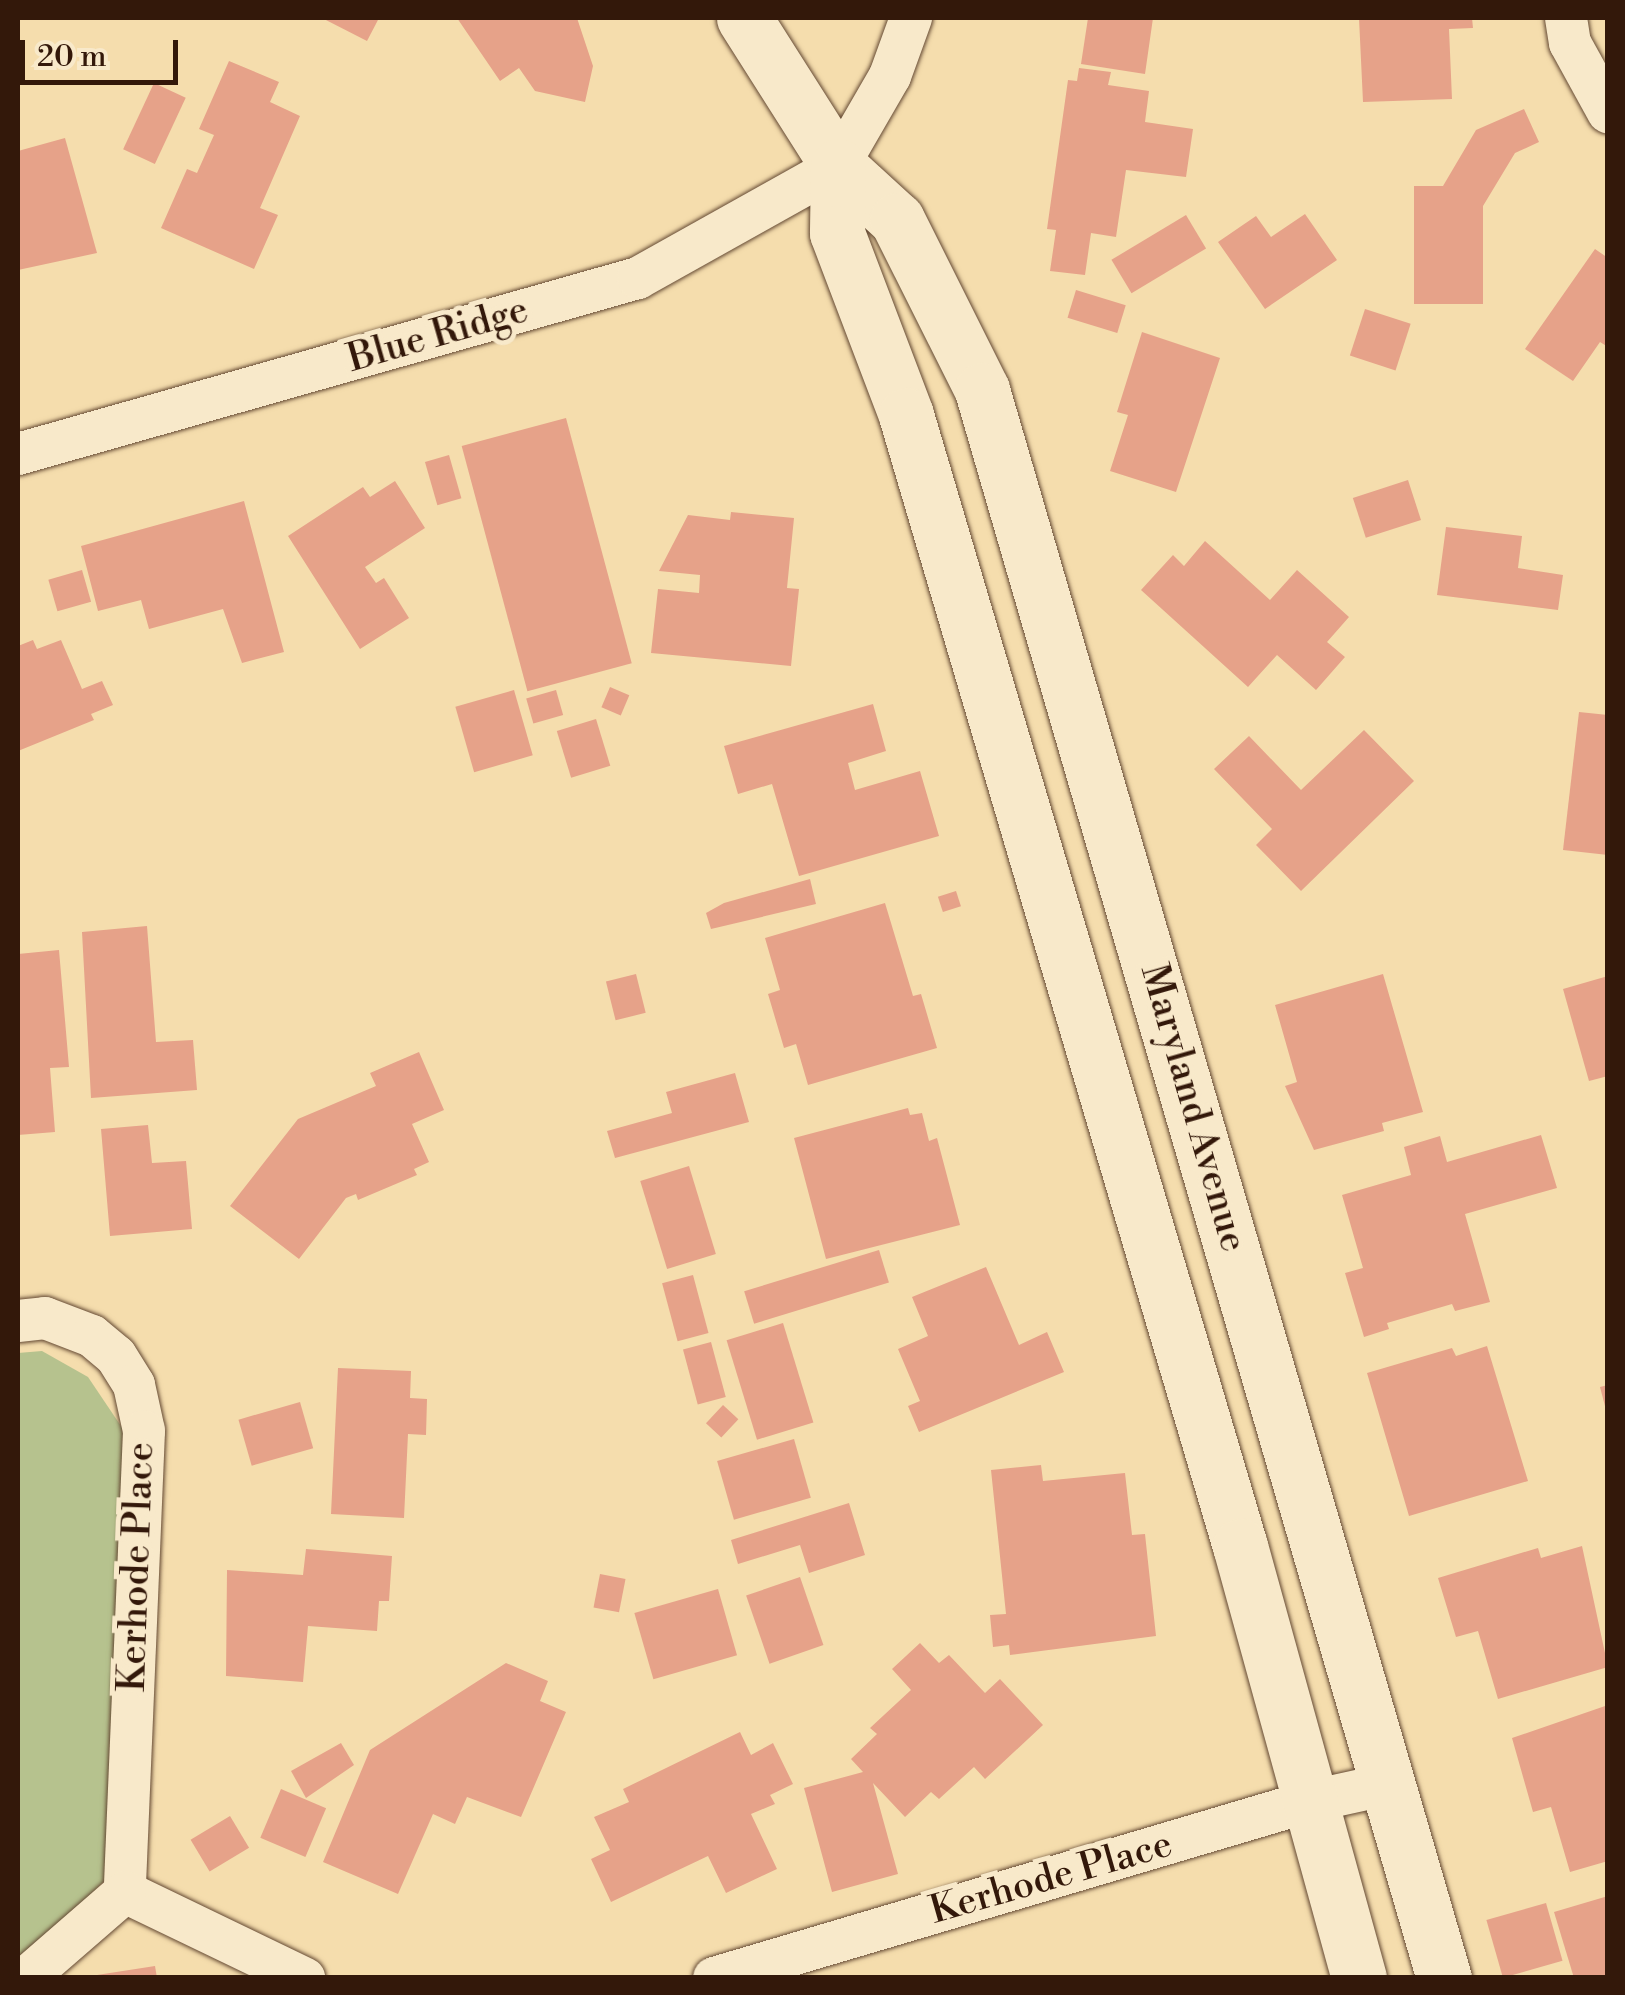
<!DOCTYPE html>
<html>
<head>
<meta charset="utf-8">
<style>
  body { margin:0 }
  #map { position:relative; width:1625px; height:1995px; overflow:hidden; background:#f5ddad; font-family:"Libre Bodoni",serif }
  div>[style] { position:absolute }
  [style*='--x'] { left:calc(var(--x)*1px); top:calc(var(--y)*1px); width:calc(var(--w)*1px); rotate:calc(var(--a)*1deg) }
  .green>* { inset:0; background:#b6c28e }
  .building>* { inset:0; background:#e6a289; transform-origin:0 0 }
  .roads { filter:drop-shadow(0 0 2px #644933) drop-shadow(0 0 2px #644933) }
  .street>* { height:42px; margin:-21px; padding:0 21px; transform-origin:21px; border-radius:21px; background:#f8e9ca }
  .secondary>* { height:55px; margin:-27.5px; padding:0 27.5px; transform-origin:27.5px; border-radius:27.5px; background:#f8e9ca }
  span { translate:-50% -50%; white-space:nowrap; text-align:center; line-height:1.15; -webkit-text-stroke:10px #f8e9ca; paint-order:stroke }
  .street-label { font-size:38px; color:#33180a }
  .frame { position:absolute; inset:0; border:20px solid #33180a; pointer-events:none }
  .scale { position:absolute; left:20px; top:40px; width:158px; height:45px; box-sizing:border-box; border:5px solid #33180a; border-top:0; padding-left:12px; font-size:30px; line-height:35px; white-space:nowrap; color:#33180a; -webkit-text-stroke:8px #f8e9ca; paint-order:stroke }
</style>
</head>
<body>
<div id="map">
  <div class="green">
    <div style="clip-path:polygon(42px 1351px,88px 1377px,127px 1435px,104px 1881px,18px 1968px,18px 1353px)"></div>
  </div>
  <div class="building">
    <div style="clip-path:polygon(322px 18px,379px 18px,367px 41px)"></div>
    <div style="clip-path:polygon(457px 18px,577px 18px,593px 66px,585px 102px,535px 91px,519px 68px,500px 81px)"></div>
    <div style="clip-path:polygon(1088px 18px,1153px 18px,1145px 74px,1081px 64px)"></div>
    <div style="clip-path:polygon(1359px 18px,1472px 18px,1473px 28px,1449px 29px,1452px 99px,1363px 102px)"></div>
    <div style="clip-path:polygon(229px 61px,279px 82px,270px 102px,300px 116px,260px 208px,278px 215px,254px 269px,161px 228px,187px 169px,197px 173px,214px 135px,199px 129px)"></div>
    <div style="clip-path:polygon(1079px 68px,1111px 72px,1108px 85px,1149px 91px,1145px 122px,1193px 129px,1186px 177px,1126px 170px,1116px 237px,1091px 233px,1085px 275px,1050px 271px,1056px 230px,1047px 229px,1068px 80px,1077px 81px)"></div>
    <div style="left:154px;top:83px;width:35px;height:73px;rotate:25deg"></div>
    <div style="clip-path:polygon(1524px 109px,1539px 142px,1515px 153px,1483px 206px,1483px 304px,1414px 304px,1414px 186px,1443px 186px,1476px 130px)"></div>
    <div style="clip-path:polygon(65px 138px,97px 253px,18px 270px,18px 151px)"></div>
    <div style="clip-path:polygon(1305px 214px,1337px 260px,1265px 309px,1218px 242px,1256px 216px,1271px 237px)"></div>
    <div style="left:1186px;top:215px;width:39px;height:87px;rotate:59deg"></div>
    <div style="clip-path:polygon(1595px 249px,1608px 258px,1608px 347px,1600px 342px,1573px 381px,1525px 349px)"></div>
    <div style="left:1076px;top:290px;width:52px;height:29px;rotate:17deg"></div>
    <div style="left:1365px;top:309px;width:48px;height:49px;rotate:18deg"></div>
    <div style="clip-path:polygon(1142px 332px,1220px 358px,1176px 492px,1110px 471px,1128px 415px,1117px 412px)"></div>
    <div style="left:566px;top:418px;width:254px;height:108px;rotate:75deg"></div>
    <div style="left:449px;top:455px;width:45px;height:25px;rotate:74deg"></div>
    <div style="left:1408px;top:480px;width:42px;height:58px;rotate:72deg"></div>
    <div style="clip-path:polygon(395px 481px,425px 528px,365px 567px,376px 583px,384px 578px,409px 618px,360px 649px,288px 536px,363px 487px,370px 497px)"></div>
    <div style="clip-path:polygon(244px 501px,284px 652px,242px 663px,223px 609px,149px 629px,141px 600px,98px 611px,81px 546px)"></div>
    <div style="clip-path:polygon(731px 512px,794px 518px,787px 588px,799px 589px,791px 666px,651px 653px,658px 589px,699px 593px,700px 575px,659px 571px,688px 515px,730px 520px)"></div>
    <div style="clip-path:polygon(1446px 527px,1522px 536px,1518px 568px,1563px 575px,1558px 610px,1437px 595px)"></div>
    <div style="clip-path:polygon(1205px 541px,1270px 600px,1297px 570px,1349px 617px,1327px 642px,1345px 657px,1316px 690px,1277px 655px,1248px 687px,1141px 590px,1173px 555px,1184px 566px)"></div>
    <div style="left:82px;top:570px;width:33px;height:35px;rotate:74deg"></div>
    <div style="clip-path:polygon(33px 640px,37px 649px,61px 640px,82px 689px,102px 681px,113px 705px,91px 714px,94px 720px,18px 751px,18px 646px)"></div>
    <div style="left:610px;top:687px;width:21px;height:22px;rotate:23deg"></div>
    <div style="left:514px;top:690px;width:68px;height:61px;rotate:74deg"></div>
    <div style="left:556px;top:690px;width:26px;height:31px;rotate:74deg"></div>
    <div style="clip-path:polygon(873px 704px,886px 751px,848px 763px,855px 790px,920px 771px,939px 836px,799px 876px,772px 784px,738px 794px,724px 746px)"></div>
    <div style="clip-path:polygon(1579px 712px,1608px 715px,1608px 855px,1563px 850px)"></div>
    <div style="left:596px;top:719px;width:49px;height:41px;rotate:73deg"></div>
    <div style="clip-path:polygon(1364px 730px,1414px 781px,1301px 891px,1256px 845px,1272px 829px,1214px 769px,1249px 736px,1301px 790px)"></div>
    <div style="clip-path:polygon(810px 879px,816px 904px,711px 929px,706px 913px,724px 903px)"></div>
    <div style="left:956px;top:891px;width:16px;height:19px;rotate:72deg"></div>
    <div style="clip-path:polygon(885px 903px,913px 996px,921px 994px,937px 1048px,808px 1085px,796px 1044px,784px 1048px,768px 994px,780px 990px,765px 938px)"></div>
    <div style="clip-path:polygon(147px 926px,156px 1042px,193px 1040px,197px 1090px,91px 1098px,82px 932px)"></div>
    <div style="clip-path:polygon(59px 950px,69px 1067px,50px 1068px,55px 1132px,18px 1135px,18px 954px)"></div>
    <div style="left:636px;top:974px;width:40px;height:31px;rotate:76deg"></div>
    <div style="clip-path:polygon(1383px 974px,1423px 1112px,1382px 1123px,1384px 1131px,1314px 1150px,1285px 1086px,1297px 1082px,1275px 1005px)"></div>
    <div style="clip-path:polygon(1608px 976px,1608px 1076px,1589px 1081px,1563px 989px)"></div>
    <div style="clip-path:polygon(419px 1052px,444px 1110px,412px 1124px,429px 1162px,414px 1169px,417px 1175px,358px 1200px,356px 1194px,346px 1198px,299px 1259px,230px 1206px,298px 1119px,376px 1086px,370px 1073px)"></div>
    <div style="clip-path:polygon(735px 1073px,749px 1122px,615px 1158px,607px 1131px,672px 1113px,666px 1092px)"></div>
    <div style="clip-path:polygon(908px 1108px,910px 1115px,922px 1113px,929px 1141px,937px 1138px,960px 1225px,826px 1259px,794px 1138px)"></div>
    <div style="clip-path:polygon(148px 1125px,152px 1163px,186px 1161px,192px 1229px,110px 1236px,101px 1129px)"></div>
    <div style="clip-path:polygon(1541px 1135px,1557px 1188px,1465px 1214px,1490px 1302px,1455px 1311px,1452px 1304px,1387px 1323px,1389px 1329px,1364px 1337px,1345px 1273px,1363px 1268px,1342px 1195px,1411px 1175px,1404px 1147px,1440px 1136px,1447px 1162px)"></div>
    <div style="left:689px;top:1166px;width:92px;height:51px;rotate:73deg"></div>
    <div style="left:879px;top:1250px;width:34px;height:141px;rotate:73deg"></div>
    <div style="clip-path:polygon(986px 1267px,1019px 1345px,1047px 1332px,1064px 1372px,919px 1432px,908px 1406px,920px 1401px,898px 1349px,928px 1336px,912px 1297px)"></div>
    <div style="left:693px;top:1275px;width:60px;height:32px;rotate:75deg"></div>
    <div style="left:783px;top:1323px;width:104px;height:59px;rotate:73deg"></div>
    <div style="left:711px;top:1342px;width:57px;height:29px;rotate:75deg"></div>
    <div style="clip-path:polygon(1487px 1346px,1528px 1481px,1409px 1516px,1367px 1373px,1452px 1348px,1456px 1356px)"></div>
    <div style="clip-path:polygon(338px 1368px,411px 1371px,410px 1398px,427px 1399px,426px 1435px,408px 1434px,404px 1518px,331px 1514px)"></div>
    <div style="clip-path:polygon(1608px 1385px,1608px 1410px,1606px 1410px,1600px 1387px)"></div>
    <div style="left:300px;top:1402px;width:48px;height:64px;rotate:74deg"></div>
    <div style="left:723px;top:1405px;width:21px;height:25px;rotate:43deg"></div>
    <div style="left:794px;top:1439px;width:61px;height:80px;rotate:74deg"></div>
    <div style="clip-path:polygon(1041px 1465px,1043px 1481px,1125px 1473px,1132px 1535px,1145px 1534px,1156px 1636px,1010px 1655px,1009px 1645px,993px 1647px,990px 1615px,1006px 1614px,991px 1470px)"></div>
    <div style="clip-path:polygon(849px 1503px,865px 1555px,809px 1573px,800px 1545px,738px 1564px,731px 1540px)"></div>
    <div style="clip-path:polygon(1582px 1546px,1608px 1667px,1498px 1699px,1478px 1631px,1456px 1637px,1438px 1578px,1538px 1548px,1541px 1558px)"></div>
    <div style="clip-path:polygon(306px 1549px,392px 1556px,389px 1601px,379px 1601px,377px 1631px,308px 1626px,303px 1682px,226px 1676px,227px 1570px,303px 1575px)"></div>
    <div style="left:600px;top:1574px;width:26px;height:34px;rotate:11deg"></div>
    <div style="left:800px;top:1577px;width:72px;height:57px;rotate:71deg"></div>
    <div style="left:718px;top:1589px;width:69px;height:87px;rotate:74deg"></div>
    <div style="clip-path:polygon(920px 1643px,939px 1663px,949px 1655px,985px 1693px,1000px 1679px,1043px 1725px,985px 1779px,974px 1767px,939px 1799px,931px 1792px,905px 1817px,873px 1783px,898px 1874px,832px 1892px,804px 1788px,863px 1772px,851px 1759px,877px 1734px,870px 1728px,911px 1690px,892px 1669px)"></div>
    <div style="clip-path:polygon(506px 1663px,548px 1681px,540px 1701px,566px 1712px,521px 1817px,467px 1797px,455px 1824px,433px 1814px,398px 1894px,323px 1862px,370px 1750px)"></div>
    <div style="clip-path:polygon(1608px 1705px,1608px 1861px,1570px 1872px,1551px 1807px,1533px 1812px,1512px 1738px)"></div>
    <div style="clip-path:polygon(740px 1732px,751px 1755px,773px 1743px,793px 1784px,770px 1795px,775px 1804px,751px 1814px,777px 1869px,726px 1893px,708px 1856px,611px 1902px,591px 1859px,610px 1850px,594px 1817px,629px 1802px,623px 1789px)"></div>
    <div style="clip-path:polygon(341px 1743px,354px 1765px,306px 1798px,291px 1771px)"></div>
    <div style="left:281px;top:1789px;width:49px;height:53px;rotate:23deg"></div>
    <div style="left:230px;top:1816px;width:37px;height:46px;rotate:59deg"></div>
    <div style="clip-path:polygon(1608px 1896px,1608px 1978px,1574px 1978px,1554px 1912px)"></div>
    <div style="left:1546px;top:1903px;width:60px;height:62px;rotate:74deg"></div>
    <div style="clip-path:polygon(155px 1966px,157px 1978px,97px 1978px,97px 1975px)"></div>
  </div>
  <div class="roads">
    <div class="street">
      <div style="--x:1566;--y:18;--w:25;--a:81"></div>
      <div style="--x:1570;--y:43;--w:79;--a:61.2"></div>
      <div style="--x:18;--y:454;--w:644;--a:-15.85"></div>
      <div style="--x:638;--y:278;--w:229;--a:-29.2"></div>
      <div style="--x:838;--y:166;--w:104;--a:-60"></div>
      <div style="--x:890;--y:76;--w:62;--a:-70.1"></div>
      <div style="--x:18;--y:1321;--w:27;--a:-6"></div>
      <div style="--x:45;--y:1318;--w:50;--a:21"></div>
      <div style="--x:92;--y:1336;--w:31;--a:40"></div>
      <div style="--x:116;--y:1356;--w:34;--a:58"></div>
      <div style="--x:134;--y:1385;--w:47;--a:77.7"></div>
      <div style="--x:144;--y:1431;--w:461;--a:92.4"></div>
      <div style="--x:125;--y:1892;--w:199;--a:25.7"></div>
      <div style="--x:26;--y:1978;--w:131;--a:-41"></div>
      <div style="--x:714;--y:1978;--w:619;--a:-16.53"></div>
      <div style="--x:1307;--y:1802;--w:84;--a:-12.4"></div>
    </div>
    <div class="secondary">
      <div style="--x:744;--y:18;--w:175;--a:57.6"></div>
      <div style="--x:838;--y:166;--w:80;--a:42.5"></div>
      <div style="--x:897;--y:220;--w:190;--a:63.4"></div>
      <div style="--x:982;--y:390;--w:1654;--a:73.78"></div>
      <div style="--x:838;--y:166;--w:67;--a:90.9"></div>
      <div style="--x:837;--y:233;--w:195;--a:69.2"></div>
      <div style="--x:906;--y:415;--w:1179;--a:73.55"></div>
      <div style="--x:1240;--y:1546;--w:448;--a:74.6"></div>
    </div>
  </div>
  <div class="street-label">
    <span style="left:438px;top:335px;rotate:-16deg">Blue Ridge</span>
    <span style="left:1193px;top:1108px;rotate:74deg">Maryland Avenue</span>
    <span style="left:137px;top:1567px;rotate:-88deg">Kerhode Place</span>
    <span style="left:1051px;top:1878px;rotate:-16deg">Kerhode Place</span>
  </div>
  <div class="frame"></div>
  <div class="scale">20 m</div>
</div>
</body>
</html>
